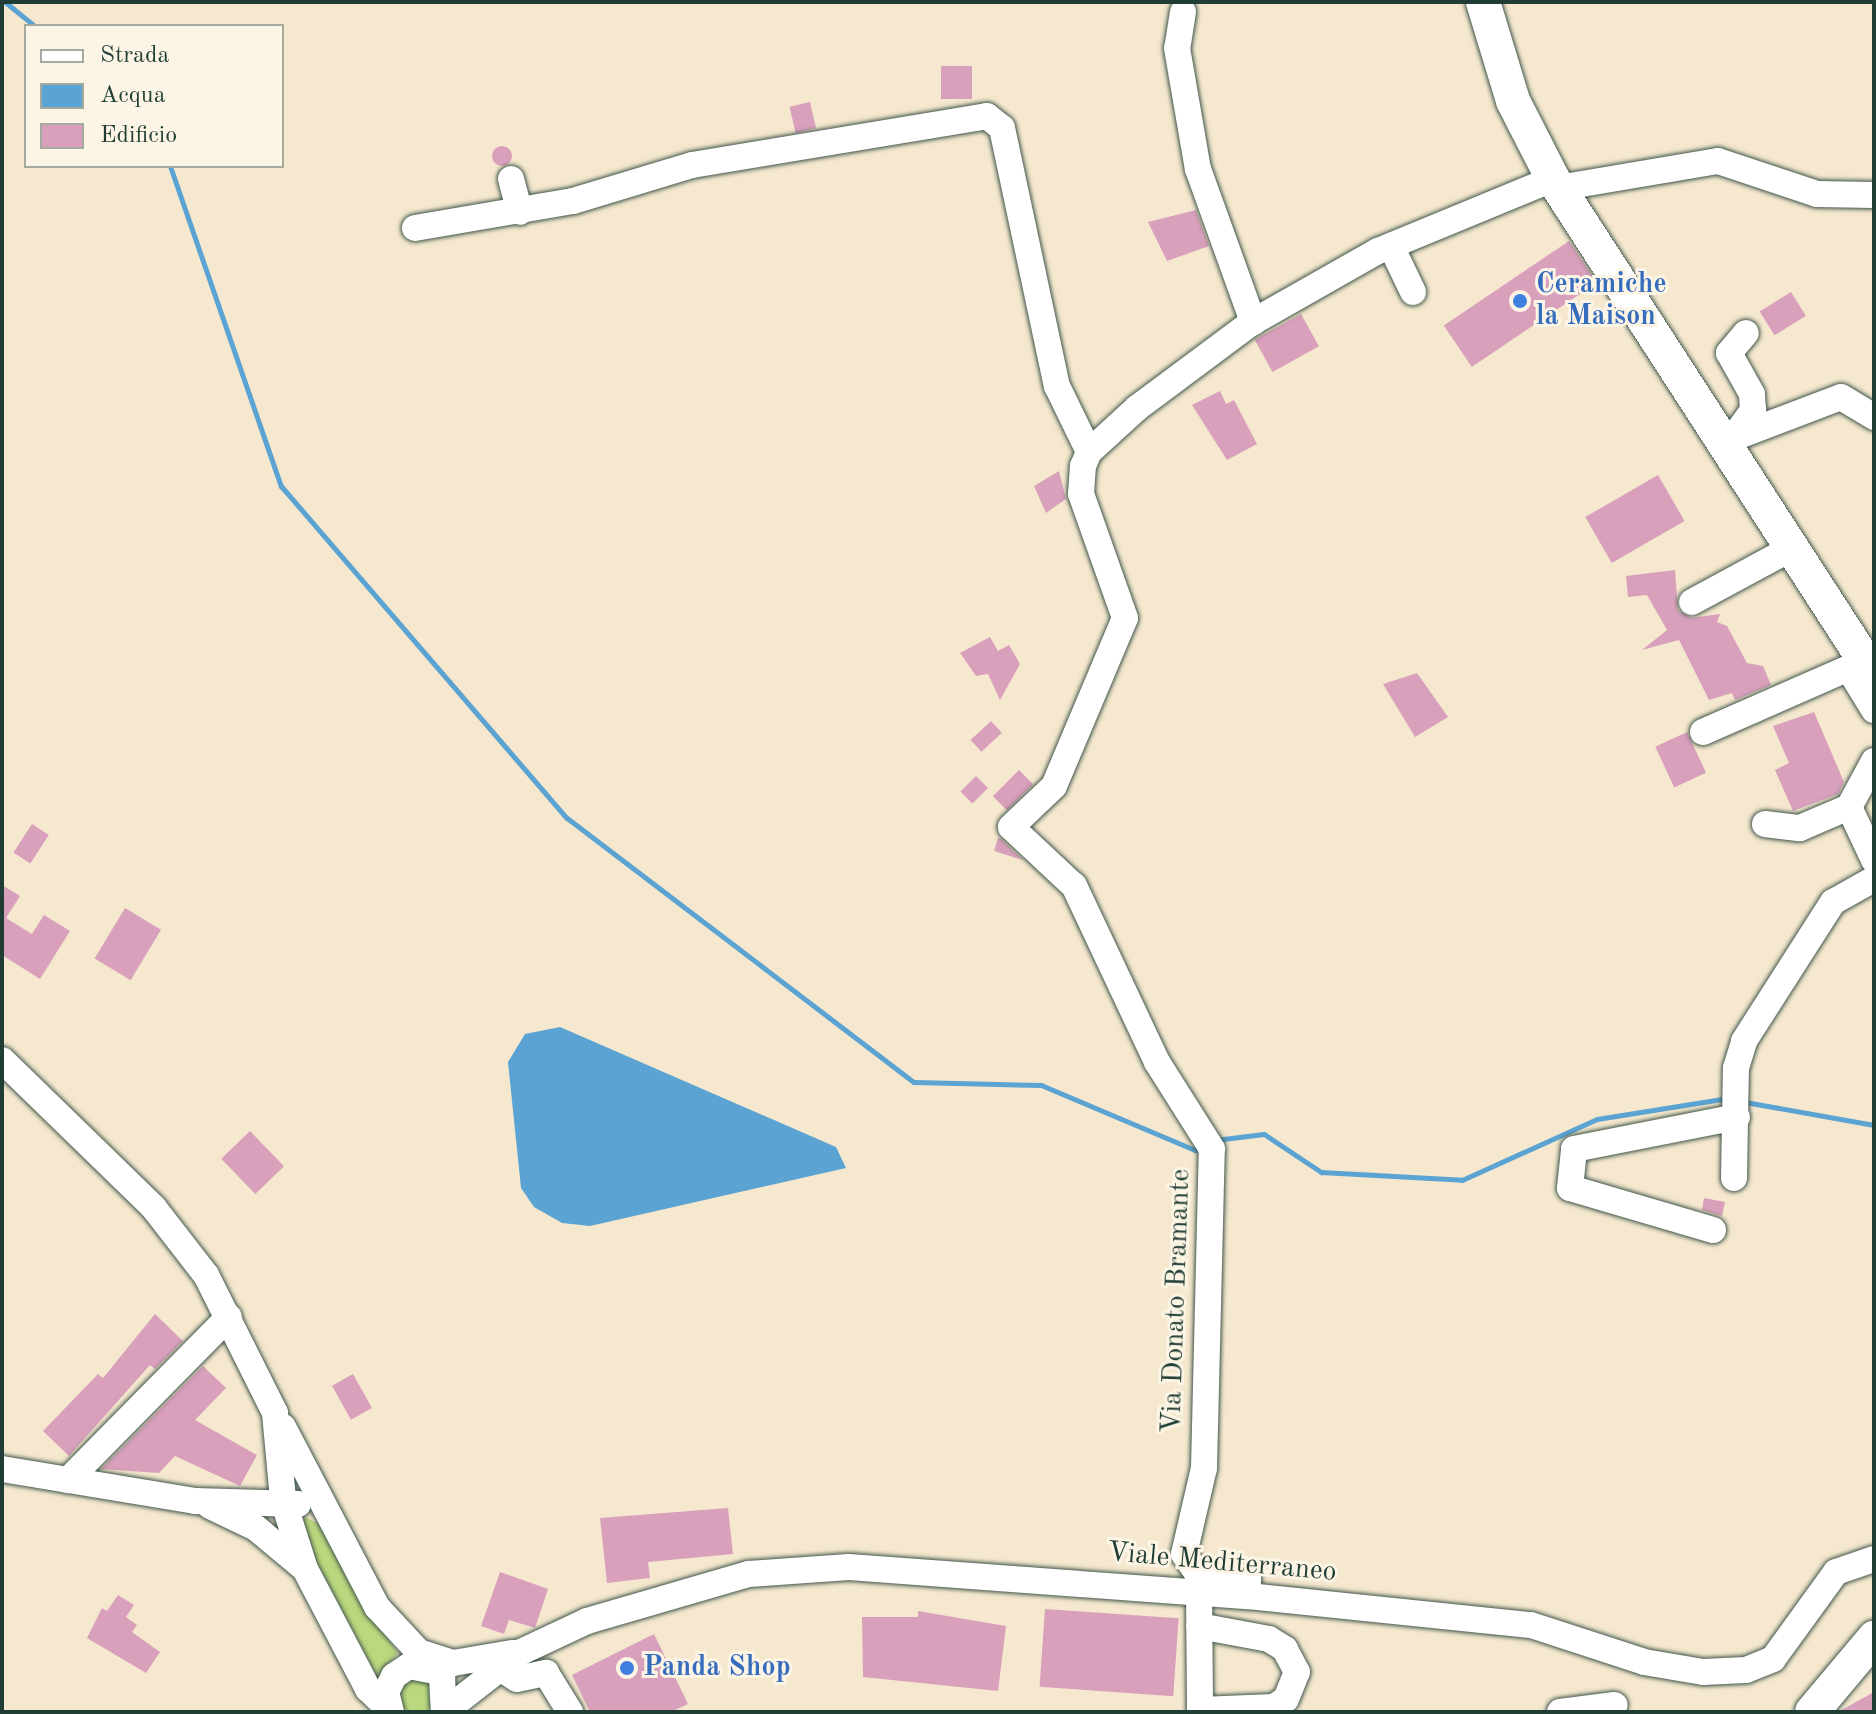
<!DOCTYPE html>
<html>
<head>
<meta charset="utf-8">
<style>
  body { margin:0 }
  #map { position:relative; width:1876px; height:1714px; overflow:hidden; background:#f5e8ce; font-family:"Old Standard TT",serif }
  div>[style] { position:absolute }
  [style*='--x'] { left:calc(var(--x)*1px); top:calc(var(--y)*1px); width:calc(var(--w)*1px); rotate:calc(var(--a)*1deg) }
  .green>* { inset:0; background:#bbd87e }
  .round { border-radius:50% }
  .water>* { inset:0; background:#5ba3d2 }
  .stream>* { height:5px; margin:-2.5px; padding:0 2.5px; transform-origin:2.5px; border-radius:2.5px; background:#5ba3d2 }
  .building>* { inset:0; background:#d9a0bc; transform-origin:0 0 }
  .roads { filter:drop-shadow(0 0 2px #3f574b) drop-shadow(0 0 2px #3f574b) }
  .minor>* { height:26px; margin:-13px; padding:0 13px; transform-origin:13px; border-radius:13px; background:#fff }
  .major>* { height:34px; margin:-17px; padding:0 17px; transform-origin:17px; border-radius:17px; background:#fff }
  .dots>* { width:22px; height:22px; translate:-50% -50%; box-sizing:border-box; border:4px solid #fcf5e5; border-radius:50% }
  span { translate:-50% -50%; white-space:nowrap; text-align:center; line-height:1.15; -webkit-text-stroke:6px #fcf5e5; paint-order:stroke }
  .shop-label { font-size:28px; color:#366cbe; font-weight:700 }
  .left { translate:0 -50%; text-align:left }
  .street-label { font-size:28px; color:#1f3d34 }
  .frame { position:absolute; inset:0; border:4px solid #1f3d34; pointer-events:none }
  .legend { position:absolute; left:24px; top:24px; width:260px; height:144px; box-sizing:border-box; background:#fcf5e5; border:2px solid #a4ab9e; margin:0; padding:10px 14px; list-style:none; font-size:24px; color:#1f3d34 }
  .legend li { display:flex; align-items:center; gap:16px; height:40px }
  .legend b { width:40px; border:2px solid #a4ab9e }
</style>
</head>
<body>
<div id="map">
  <div class="green">
    <div style="clip-path:polygon(307px 1518px,327px 1528px,365px 1607px,398px 1653px,377px 1676px,314px 1557px,300px 1519px)"></div>
    <div class="round" style="left:399px;top:1678px;width:36px;height:36px"></div>
  </div>
  <div class="water">
    <div style="clip-path:polygon(560px 1027px,836px 1147px,846px 1168px,590px 1226px,562px 1223px,534px 1207px,521px 1188px,508px 1062px,525px 1034px)"></div>
  </div>
  <div class="stream">
    <div style="--x:5;--y:2;--w:38;--a:39"></div>
    <div style="--x:170;--y:166;--w:339;--a:70.9"></div>
    <div style="--x:281;--y:486;--w:438;--a:49.3"></div>
    <div style="--x:567;--y:818;--w:436;--a:37.3"></div>
    <div style="--x:914;--y:1082;--w:127;--a:1.4"></div>
    <div style="--x:1041;--y:1085;--w:167;--a:22.9"></div>
    <div style="--x:1195;--y:1150;--w:9;--a:-27"></div>
    <div style="--x:1745;--y:1102;--w:131;--a:10.1"></div>
    <div style="--x:1215;--y:1140;--w:49;--a:-7"></div>
    <div style="--x:1264;--y:1134;--w:69;--a:33.7"></div>
    <div style="--x:1321;--y:1172;--w:141;--a:3.2"></div>
    <div style="--x:1462;--y:1180;--w:148;--a:-24.3"></div>
    <div style="--x:1597;--y:1119;--w:133;--a:-9.1"></div>
  </div>
  <div class="building">
    <div style="left:941px;top:66px;width:31px;height:33px"></div>
    <div style="left:810px;top:102px;width:27px;height:21px;rotate:77deg"></div>
    <div class="round" style="left:492px;top:146px;width:20px;height:20px"></div>
    <div style="clip-path:polygon(1196px 210px,1209px 246px,1167px 261px,1148px 222px)"></div>
    <div style="left:1569px;top:241px;width:50px;height:151px;rotate:56deg"></div>
    <div style="left:1791px;top:292px;width:28px;height:37px;rotate:58deg"></div>
    <div style="left:1301px;top:314px;width:37px;height:53px;rotate:61deg"></div>
    <div style="clip-path:polygon(1220px 391px,1226px 404px,1234px 400px,1257px 444px,1227px 460px,1192px 405px)"></div>
    <div style="clip-path:polygon(1059px 471px,1066px 499px,1046px 513px,1034px 486px)"></div>
    <div style="left:1658px;top:475px;width:53px;height:84px;rotate:60deg"></div>
    <div style="clip-path:polygon(1675px 570px,1678px 610px,1691px 618px,1720px 614px,1717px 622px,1727px 626px,1747px 663px,1763px 666px,1771px 685px,1735px 700px,1732px 693px,1709px 700px,1679px 640px,1642px 650px,1667px 630px,1647px 595px,1628px 597px,1626px 576px)"></div>
    <div style="clip-path:polygon(990px 637px,998px 651px,1009px 645px,1020px 664px,1000px 700px,988px 674px,976px 676px,960px 653px)"></div>
    <div style="clip-path:polygon(1417px 673px,1448px 717px,1415px 737px,1383px 684px)"></div>
    <div style="clip-path:polygon(1814px 712px,1844px 782px,1838px 794px,1793px 811px,1775px 770px,1789px 763px,1773px 726px)"></div>
    <div style="left:991px;top:721px;width:16px;height:28px;rotate:47deg"></div>
    <div style="left:1687px;top:732px;width:45px;height:35px;rotate:65deg"></div>
    <div style="left:1019px;top:770px;width:20px;height:37px;rotate:45deg"></div>
    <div style="left:976px;top:776px;width:17px;height:22px;rotate:45deg"></div>
    <div style="left:32px;top:824px;width:20px;height:34px;rotate:33deg"></div>
    <div style="clip-path:polygon(998px 838px,1000px 838px,1023px 860px,994px 851px)"></div>
    <div style="clip-path:polygon(2px 885px,20px 896px,6px 918px,32px 934px,44px 915px,70px 931px,40px 979px,2px 955px)"></div>
    <div style="left:125px;top:908px;width:42px;height:59px;rotate:31deg"></div>
    <div style="left:250px;top:1131px;width:49px;height:40px;rotate:46deg"></div>
    <div style="clip-path:polygon(1704px 1198px,1725px 1202px,1722px 1216px,1702px 1210px)"></div>
    <div style="clip-path:polygon(155px 1314px,183px 1341px,155px 1369px,150px 1365px,69px 1456px,43px 1431px,98px 1374px,103px 1378px)"></div>
    <div style="clip-path:polygon(203px 1366px,226px 1388px,195px 1420px,257px 1455px,240px 1486px,175px 1456px,159px 1473px,101px 1469px)"></div>
    <div style="left:353px;top:1374px;width:39px;height:24px;rotate:61deg"></div>
    <div style="clip-path:polygon(728px 1508px,733px 1554px,648px 1562px,650px 1578px,607px 1583px,600px 1518px)"></div>
    <div style="clip-path:polygon(500px 1572px,548px 1589px,535px 1628px,509px 1620px,504px 1634px,481px 1626px)"></div>
    <div style="clip-path:polygon(118px 1595px,134px 1605px,126px 1617px,137px 1625px,132px 1632px,160px 1652px,146px 1673px,87px 1638px,102px 1608px,107px 1611px)"></div>
    <div style="left:1045px;top:1609px;width:134px;height:78px;rotate:4deg"></div>
    <div style="clip-path:polygon(918px 1611px,1006px 1626px,998px 1691px,863px 1677px,862px 1617px,918px 1617px)"></div>
    <div style="clip-path:polygon(654px 1634px,688px 1704px,671px 1712px,590px 1712px,572px 1675px)"></div>
    <div style="clip-path:polygon(1874px 1692px,1874px 1712px,1838px 1712px)"></div>
  </div>
  <div class="roads">
    <div class="minor">
      <div style="--x:1183;--y:12;--w:36;--a:99"></div>
      <div style="--x:1177;--y:48;--w:123;--a:80.2"></div>
      <div style="--x:1198;--y:169;--w:163;--a:70.2"></div>
      <div style="--x:511;--y:179;--w:34;--a:75"></div>
      <div style="--x:1558;--y:188;--w:162;--a:-9.6"></div>
      <div style="--x:1718;--y:161;--w:104;--a:18.4"></div>
      <div style="--x:1817;--y:194;--w:57;--a:1"></div>
      <div style="--x:415;--y:228;--w:160;--a:-9.7"></div>
      <div style="--x:573;--y:201;--w:124;--a:-16.8"></div>
      <div style="--x:692;--y:165;--w:299;--a:-9.4"></div>
      <div style="--x:987;--y:116;--w:19;--a:39"></div>
      <div style="--x:1002;--y:128;--w:264;--a:78"></div>
      <div style="--x:1057;--y:386;--w:73;--a:64.1"></div>
      <div style="--x:1391;--y:246;--w:51;--a:64.4"></div>
      <div style="--x:1738;--y:431;--w:26;--a:-54"></div>
      <div style="--x:1753;--y:410;--w:16;--a:-94"></div>
      <div style="--x:1752;--y:394;--w:47;--a:-119.3"></div>
      <div style="--x:1729;--y:353;--w:26;--a:-50"></div>
      <div style="--x:1720;--y:443;--w:129;--a:-20.8"></div>
      <div style="--x:1841;--y:397;--w:39;--a:31"></div>
      <div style="--x:1692;--y:602;--w:111;--a:-28.4"></div>
      <div style="--x:1850;--y:671;--w:46;--a:58.4"></div>
      <div style="--x:1703;--y:732;--w:177;--a:-23.7"></div>
      <div style="--x:1874;--y:761;--w:52;--a:118.5"></div>
      <div style="--x:1849;--y:807;--w:59;--a:64.7"></div>
      <div style="--x:1765;--y:824;--w:35;--a:7"></div>
      <div style="--x:1800;--y:828;--w:53;--a:-23.2"></div>
      <div style="--x:2;--y:1060;--w:212;--a:44.2"></div>
      <div style="--x:154;--y:1208;--w:85;--a:52.2"></div>
      <div style="--x:206;--y:1275;--w:154;--a:63.4"></div>
      <div style="--x:275;--y:1413;--w:87;--a:84.7"></div>
      <div style="--x:283;--y:1500;--w:72;--a:72.3"></div>
      <div style="--x:305;--y:1569;--w:136;--a:62.3"></div>
      <div style="--x:368;--y:1689;--w:29;--a:44"></div>
      <div style="--x:1734;--y:1178;--w:110;--a:-89"></div>
      <div style="--x:1736;--y:1068;--w:28;--a:-73"></div>
      <div style="--x:1744;--y:1041;--w:165;--a:-57.4"></div>
      <div style="--x:1833;--y:902;--w:47;--a:-29.3"></div>
      <div style="--x:1713;--y:1230;--w:149;--a:-163.6"></div>
      <div style="--x:1570;--y:1188;--w:39;--a:-84"></div>
      <div style="--x:1574;--y:1149;--w:166;--a:-11.1"></div>
      <div style="--x:283;--y:1427;--w:203;--a:62.4"></div>
      <div style="--x:377;--y:1607;--w:96;--a:47.1"></div>
      <div style="--x:442;--y:1677;--w:35;--a:87"></div>
      <div style="--x:2;--y:1469;--w:196;--a:9.4"></div>
      <div style="--x:195;--y:1501;--w:103;--a:1.7"></div>
      <div style="--x:68;--y:1480;--w:229;--a:-45.4"></div>
      <div style="--x:210;--y:1506;--w:51;--a:25.6"></div>
      <div style="--x:256;--y:1528;--w:62;--a:39.8"></div>
      <div style="--x:1199;--y:1591;--w:119;--a:89.5"></div>
      <div style="--x:1200;--y:1710;--w:74;--a:-2.3"></div>
      <div style="--x:1274;--y:1707;--w:14;--a:-34"></div>
      <div style="--x:1286;--y:1699;--w:29;--a:-68"></div>
      <div style="--x:1297;--y:1672;--w:26;--a:-118"></div>
      <div style="--x:1285;--y:1649;--w:19;--a:-148"></div>
      <div style="--x:1269;--y:1639;--w:71;--a:-169.5"></div>
      <div style="--x:1248;--y:1596;--w:18;--a:-90"></div>
      <div style="--x:1248;--y:1578;--w:51;--a:-174.4"></div>
      <div style="--x:1197;--y:1573;--w:23;--a:-124"></div>
      <div style="--x:1184;--y:1554;--w:88;--a:-76.9"></div>
      <div style="--x:1204;--y:1468;--w:319;--a:-88.6"></div>
      <div style="--x:1212;--y:1149;--w:103;--a:-122.3"></div>
      <div style="--x:1157;--y:1062;--w:195;--a:-115.2"></div>
      <div style="--x:1074;--y:886;--w:86;--a:-136.9"></div>
      <div style="--x:1011;--y:827;--w:59;--a:-43.6"></div>
      <div style="--x:1054;--y:786;--w:182;--a:-67.1"></div>
      <div style="--x:1125;--y:618;--w:132;--a:-109.5"></div>
      <div style="--x:1081;--y:494;--w:28;--a:-86"></div>
      <div style="--x:1083;--y:466;--w:15;--a:-67"></div>
      <div style="--x:1089;--y:452;--w:65;--a:-42.5"></div>
      <div style="--x:1137;--y:408;--w:142;--a:-36.7"></div>
      <div style="--x:1251;--y:323;--w:146;--a:-29.6"></div>
      <div style="--x:1378;--y:251;--w:189;--a:-22.4"></div>
      <div style="--x:419;--y:1652;--w:36;--a:18"></div>
      <div style="--x:453;--y:1663;--w:61;--a:-9.5"></div>
      <div style="--x:498;--y:1667;--w:22;--a:32"></div>
      <div style="--x:517;--y:1679;--w:30;--a:-12"></div>
      <div style="--x:546;--y:1673;--w:46;--a:58.4"></div>
      <div style="--x:391;--y:1712;--w:21;--a:-104"></div>
      <div style="--x:386;--y:1692;--w:18;--a:-63"></div>
      <div style="--x:394;--y:1676;--w:18;--a:-34"></div>
      <div style="--x:409;--y:1666;--w:26;--a:11"></div>
      <div style="--x:444;--y:1712;--w:98;--a:-37.9"></div>
      <div style="--x:521;--y:1652;--w:73;--a:-25.2"></div>
      <div style="--x:587;--y:1621;--w:169;--a:-16.2"></div>
      <div style="--x:749;--y:1574;--w:100;--a:-4"></div>
      <div style="--x:849;--y:1567;--w:400;--a:4.2"></div>
      <div style="--x:1248;--y:1596;--w:284;--a:5.9"></div>
      <div style="--x:1531;--y:1625;--w:119;--a:18.1"></div>
      <div style="--x:1644;--y:1662;--w:60;--a:9.6"></div>
      <div style="--x:1703;--y:1672;--w:43;--a:-2.7"></div>
      <div style="--x:1746;--y:1670;--w:29;--a:-22"></div>
      <div style="--x:1773;--y:1659;--w:107;--a:-54.1"></div>
      <div style="--x:1836;--y:1572;--w:40;--a:-18.9"></div>
      <div style="--x:1560;--y:1712;--w:55;--a:-7.3"></div>
    </div>
    <div class="major">
      <div style="--x:1483;--y:2;--w:103;--a:73.1"></div>
      <div style="--x:1513;--y:101;--w:88;--a:62.9"></div>
      <div style="--x:1553;--y:179;--w:591;--a:57.09"></div>
      <div style="--x:1812;--y:1712;--w:97;--a:-50"></div>
    </div>
  </div>
  <div class="dots">
    <div style="left:1520px;top:301px;background:#3f7fe0"></div>
    <div style="left:627px;top:1668px;background:#3f7fe0"></div>
  </div>
  <div class="shop-label">
    <span class="left" style="left:1536px;top:301px">Ceramiche<br>la Maison</span>
    <span class="left" style="left:643px;top:1668px">Panda Shop</span>
  </div>
  <div class="street-label">
    <span style="left:1177px;top:1301px;rotate:-88deg">Via Donato Bramante</span>
    <span style="left:1222px;top:1563px;rotate:5deg">Viale Mediterraneo</span>
  </div>
  <div class="frame"></div>
  <ul class="legend">
  <li><b style="height:10px;background:#fff"></b>Strada</li>
  <li><b style="height:22px;background:#5ba3d2"></b>Acqua</li>
  <li><b style="height:22px;background:#d9a0bc"></b>Edificio</li>
  </ul>
</div>
</body>
</html>
